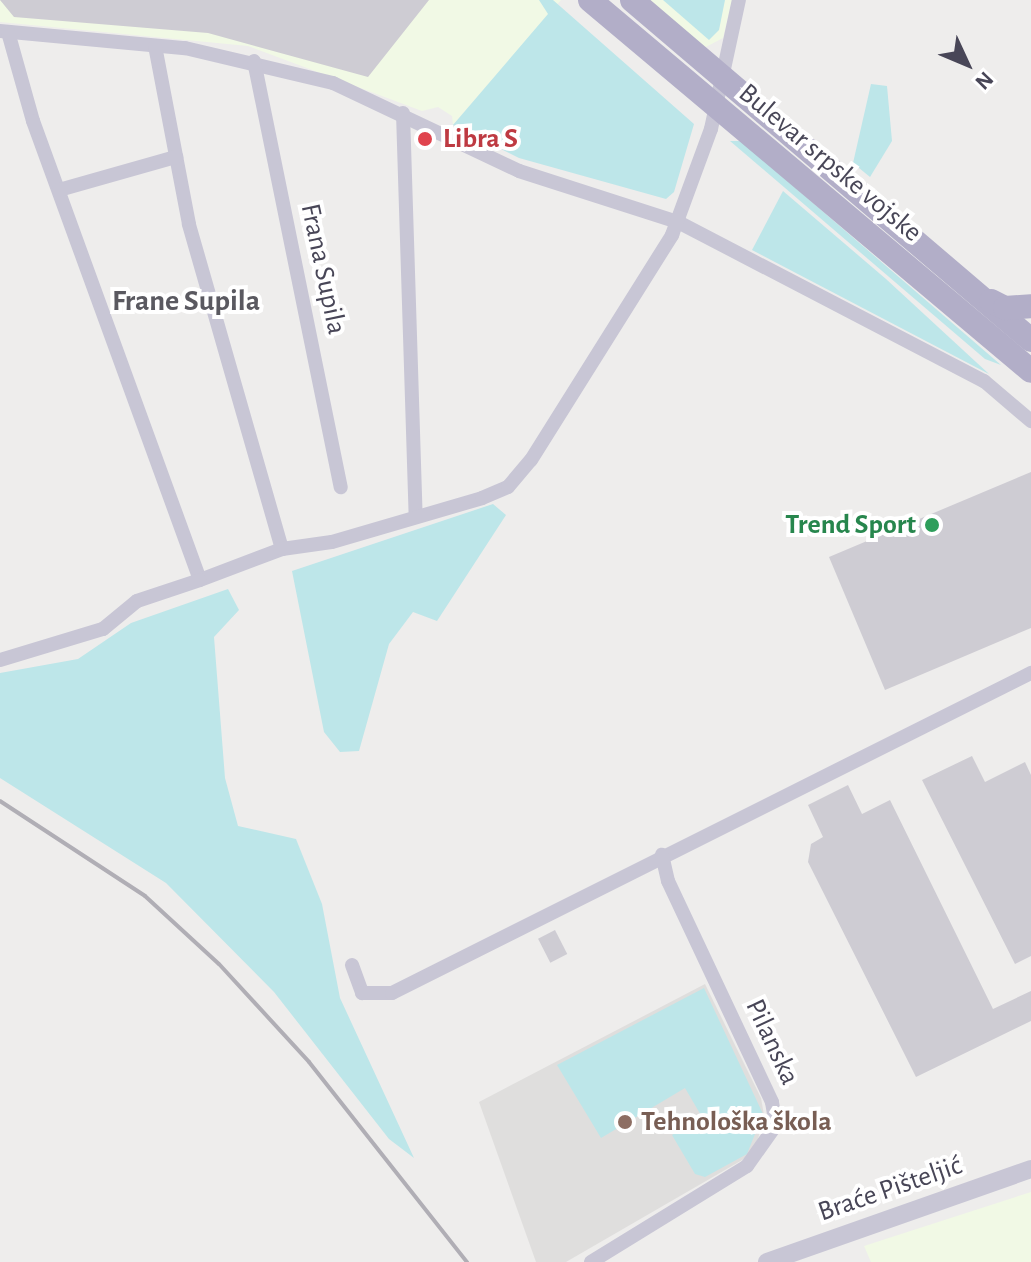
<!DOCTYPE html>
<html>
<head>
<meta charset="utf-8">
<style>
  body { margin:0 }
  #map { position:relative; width:1031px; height:1262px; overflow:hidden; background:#eeedec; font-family:"Alegreya Sans",sans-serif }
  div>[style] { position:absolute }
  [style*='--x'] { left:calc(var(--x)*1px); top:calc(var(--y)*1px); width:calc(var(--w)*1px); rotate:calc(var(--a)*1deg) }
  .commercial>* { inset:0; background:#f1f9e5 }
  .education>* { inset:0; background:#dfdedd }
  .green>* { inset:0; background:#bde6e9 }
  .building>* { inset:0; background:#ceccd3; transform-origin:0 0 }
  .minor>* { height:14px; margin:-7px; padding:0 7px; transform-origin:7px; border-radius:7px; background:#c8c6d5 }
  .tertiary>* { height:18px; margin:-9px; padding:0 9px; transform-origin:9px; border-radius:9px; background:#c8c6d5 }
  .primary>* { height:24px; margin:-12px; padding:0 12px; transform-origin:12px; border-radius:12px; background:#b2aec8 }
  .rail>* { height:4px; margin:-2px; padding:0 2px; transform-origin:2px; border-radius:2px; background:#b0aeb5 }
  .dots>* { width:22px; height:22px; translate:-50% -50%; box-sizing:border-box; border:4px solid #fff; border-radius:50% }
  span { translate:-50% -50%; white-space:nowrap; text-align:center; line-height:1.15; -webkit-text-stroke:8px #fff; paint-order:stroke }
  .health-label { font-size:28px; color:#be3a42; font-weight:700 }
  .left { translate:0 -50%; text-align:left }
  .street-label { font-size:28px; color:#484657 }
  .leisure-label { font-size:28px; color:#27864d; font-weight:700 }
  .right { translate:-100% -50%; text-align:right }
  .education-label { font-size:28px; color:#785e54; font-weight:700 }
  .neighbourhood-label { font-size:30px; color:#5a5960; font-weight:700 }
  .north { position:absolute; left:927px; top:24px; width:80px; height:80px; -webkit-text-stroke:6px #fff; paint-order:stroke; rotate:134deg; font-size:22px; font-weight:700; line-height:32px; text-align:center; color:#484657 }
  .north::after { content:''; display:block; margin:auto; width:28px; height:36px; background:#484657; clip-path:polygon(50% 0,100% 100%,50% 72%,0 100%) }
</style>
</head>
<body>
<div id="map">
  <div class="commercial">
    <div style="clip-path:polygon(0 0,561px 0,453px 125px,452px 116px,438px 107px,422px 111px,248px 46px,0 22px)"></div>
    <div style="clip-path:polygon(639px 0,732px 0,723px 38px,702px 49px)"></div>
    <div style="clip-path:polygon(1031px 1192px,1031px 1262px,871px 1262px,864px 1246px)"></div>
  </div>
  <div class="education">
    <div style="clip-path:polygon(705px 984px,761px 1098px,764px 1115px,757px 1143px,744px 1159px,566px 1262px,536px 1262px,479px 1102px)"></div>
  </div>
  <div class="green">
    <div style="clip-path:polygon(539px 0,553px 0,694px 124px,674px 192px,666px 199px,519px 158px,453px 125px,548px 14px)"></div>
    <div style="clip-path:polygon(663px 0,725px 0,719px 30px,709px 40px)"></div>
    <div style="clip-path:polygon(871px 84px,887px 86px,892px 141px,870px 177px,853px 163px)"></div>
    <div style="clip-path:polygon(730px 141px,741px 141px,1001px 365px,985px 359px)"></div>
    <div style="clip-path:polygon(783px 191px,886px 279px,989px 374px,752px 250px)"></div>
    <div style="clip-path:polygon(493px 504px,506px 515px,437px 621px,413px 612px,389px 644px,359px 751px,340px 752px,324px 732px,292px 571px)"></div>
    <div style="clip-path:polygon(228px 589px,239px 610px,214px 637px,225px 778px,238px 826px,296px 839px,322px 904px,340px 998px,414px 1158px,389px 1139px,274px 992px,166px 883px,0 778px,0 673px,78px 659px,131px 623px)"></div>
    <div style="clip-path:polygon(704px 988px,763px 1114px,747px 1154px,705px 1177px,695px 1174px,672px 1135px,702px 1117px,685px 1088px,601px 1138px,557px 1065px)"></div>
  </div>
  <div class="building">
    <div style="clip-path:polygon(0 0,429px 0,368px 77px,208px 33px,14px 17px)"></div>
    <div style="clip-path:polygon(1031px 472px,1031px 628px,885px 690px,829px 557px)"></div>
    <div style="clip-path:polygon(972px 756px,985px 782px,1025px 762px,1031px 775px,1031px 956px,1015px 964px,922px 780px)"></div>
    <div style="clip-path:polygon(848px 785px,862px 814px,890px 800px,993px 1009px,1031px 991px,1031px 1021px,916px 1077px,808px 862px,811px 844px,823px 837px,808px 805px)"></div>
    <div style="left:555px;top:930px;width:27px;height:19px;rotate:63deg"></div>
  </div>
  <div class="minor">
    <div style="--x:0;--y:31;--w:186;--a:5.3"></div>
    <div style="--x:185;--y:48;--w:152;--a:13.3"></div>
    <div style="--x:333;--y:83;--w:206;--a:25.3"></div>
    <div style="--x:519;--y:171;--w:167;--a:17.8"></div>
    <div style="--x:678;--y:222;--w:345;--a:27.5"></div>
    <div style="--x:984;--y:381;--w:62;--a:40.4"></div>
    <div style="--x:8;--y:32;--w:92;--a:74.3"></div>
    <div style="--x:33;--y:121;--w:488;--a:70"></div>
    <div style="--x:200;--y:580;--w:88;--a:-20.7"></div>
    <div style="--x:282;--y:549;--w:338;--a:-106"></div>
    <div style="--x:189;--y:224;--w:181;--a:-100.8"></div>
    <div style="--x:254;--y:61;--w:435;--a:78.5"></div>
    <div style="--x:403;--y:113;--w:404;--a:88.2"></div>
    <div style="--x:59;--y:190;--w:122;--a:-15.8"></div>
    <div style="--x:282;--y:549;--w:50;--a:-8"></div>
    <div style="--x:332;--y:542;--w:156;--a:-16.3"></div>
    <div style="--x:482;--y:498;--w:28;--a:-23"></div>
    <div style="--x:508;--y:487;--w:35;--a:-50"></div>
    <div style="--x:531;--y:460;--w:266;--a:-57.9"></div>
    <div style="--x:672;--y:235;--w:113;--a:-69.8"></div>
    <div style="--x:711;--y:129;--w:132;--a:-77.8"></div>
    <div style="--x:0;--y:660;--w:108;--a:-16.8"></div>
    <div style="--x:103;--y:629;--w:44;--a:-39.5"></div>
    <div style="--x:137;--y:601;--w:66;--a:-18.4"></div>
    <div style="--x:352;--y:965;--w:30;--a:70"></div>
    <div style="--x:362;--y:993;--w:30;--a:0"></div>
    <div style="--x:392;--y:993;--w:715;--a:-26.6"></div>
    <div style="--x:591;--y:1262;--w:183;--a:-31.6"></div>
    <div style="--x:747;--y:1166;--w:50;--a:-54.7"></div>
    <div style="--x:776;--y:1125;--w:23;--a:-100"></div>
    <div style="--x:772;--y:1102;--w:244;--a:-115.2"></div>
    <div style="--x:668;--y:881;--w:27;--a:-103"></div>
  </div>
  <div class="tertiary">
    <div style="--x:767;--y:1262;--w:280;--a:-19.4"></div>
  </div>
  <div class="primary">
    <div style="--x:590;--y:0;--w:576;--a:40.07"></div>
    <div style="--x:632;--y:0;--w:524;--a:40.44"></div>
    <div style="--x:991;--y:301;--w:16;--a:27"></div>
    <div style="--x:1005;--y:308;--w:26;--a:-4"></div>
  </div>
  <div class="rail">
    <div style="--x:0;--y:801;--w:173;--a:33.2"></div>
    <div style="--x:145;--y:896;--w:100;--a:42.6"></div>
    <div style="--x:219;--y:964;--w:133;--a:47.4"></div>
    <div style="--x:309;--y:1062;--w:255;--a:51.7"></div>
  </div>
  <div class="dots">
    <div style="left:425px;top:139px;background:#e0444e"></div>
    <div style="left:932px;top:525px;background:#2e9e5b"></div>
    <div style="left:625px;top:1122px;background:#8d6e63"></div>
  </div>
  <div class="health-label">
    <span class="left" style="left:443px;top:139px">Libra S</span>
  </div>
  <div class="street-label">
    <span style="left:830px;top:163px;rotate:40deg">Bulevar srpske vojske</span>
    <span style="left:323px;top:269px;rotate:78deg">Frana Supila</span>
    <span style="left:772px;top:1042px;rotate:65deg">Pilanska</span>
    <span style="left:890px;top:1189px;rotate:-19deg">Braće Pišteljić</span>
  </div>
  <div class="leisure-label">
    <span class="right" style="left:916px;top:525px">Trend Sport</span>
  </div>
  <div class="education-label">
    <span class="left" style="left:641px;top:1122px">Tehnološka škola</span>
  </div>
  <div class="neighbourhood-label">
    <span style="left:186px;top:301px">Frane Supila</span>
  </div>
  <div class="north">N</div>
</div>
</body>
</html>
